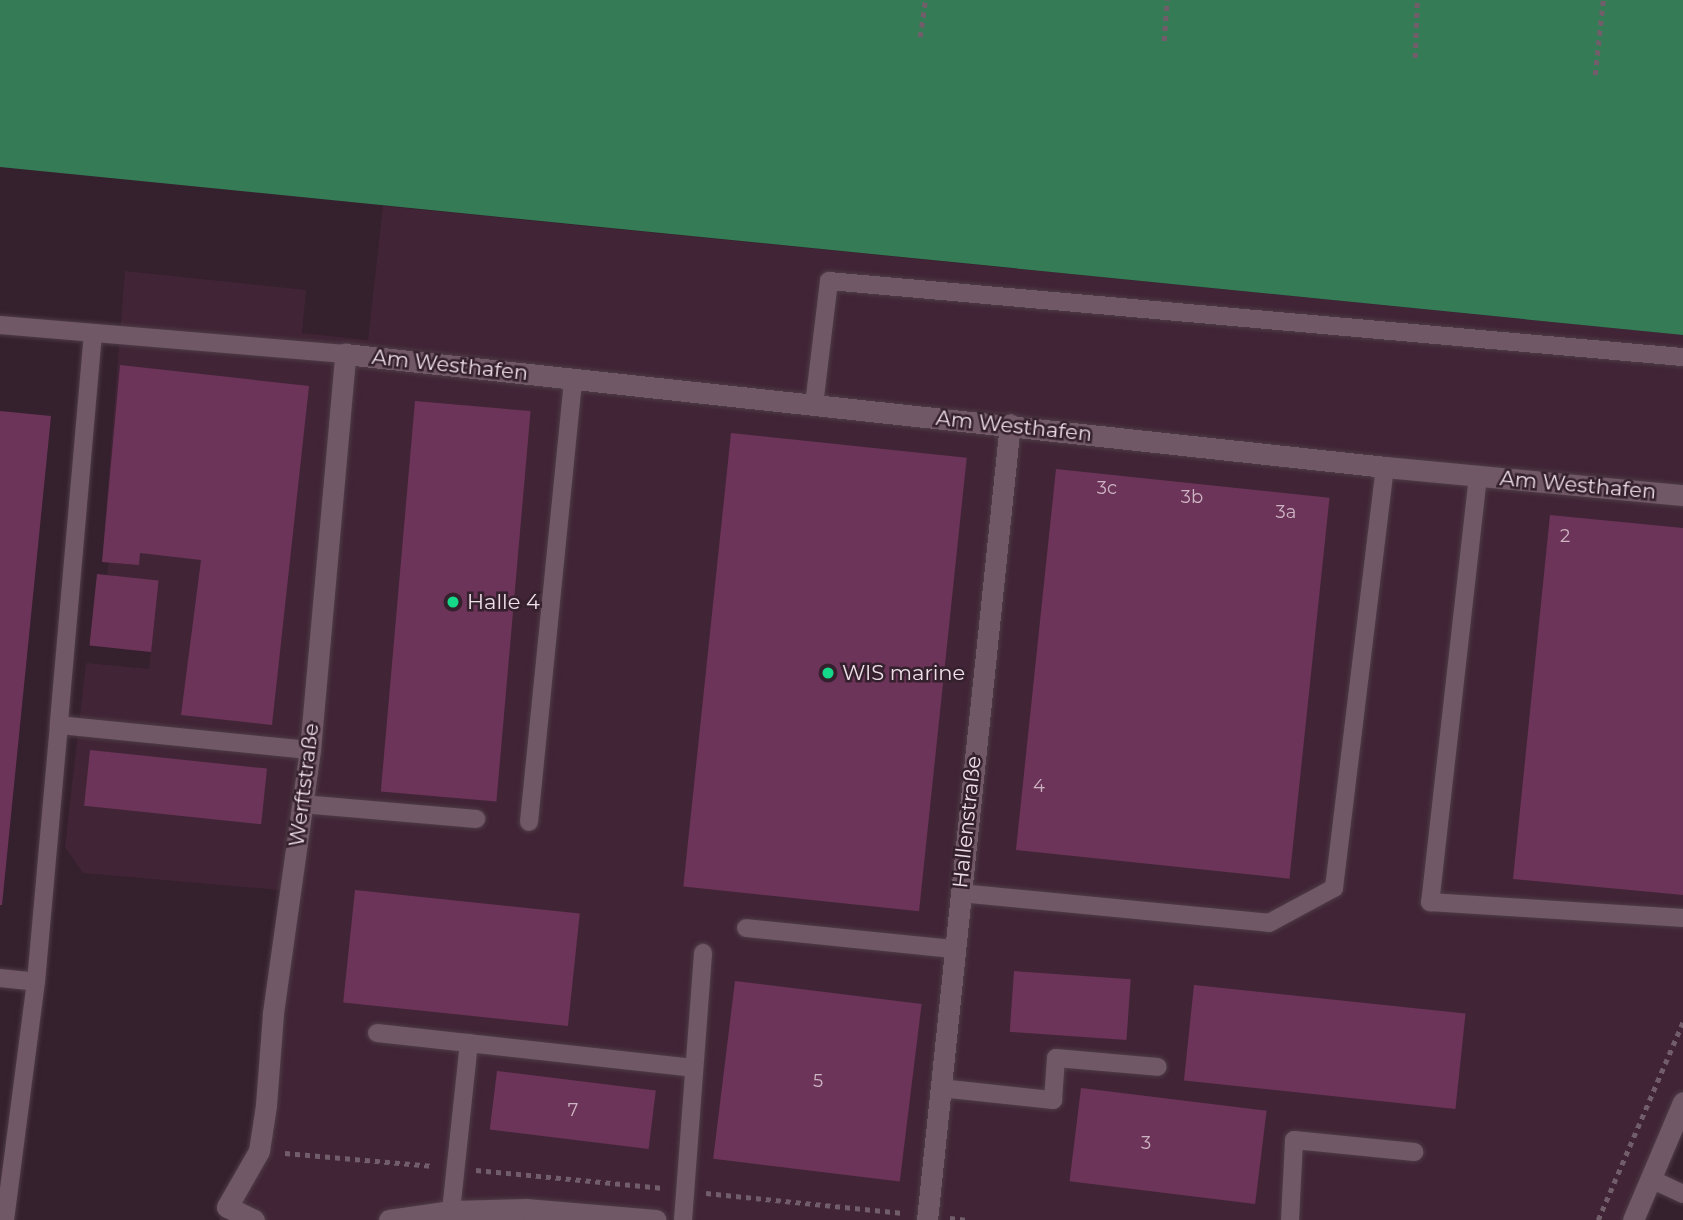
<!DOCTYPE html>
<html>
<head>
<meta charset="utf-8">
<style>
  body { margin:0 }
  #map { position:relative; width:1683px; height:1220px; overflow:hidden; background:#35202d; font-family:Montserrat,sans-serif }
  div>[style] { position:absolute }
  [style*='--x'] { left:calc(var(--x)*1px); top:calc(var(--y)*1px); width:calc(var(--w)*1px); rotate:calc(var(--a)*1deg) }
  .built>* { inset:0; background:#412536 }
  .water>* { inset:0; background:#357b56 }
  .building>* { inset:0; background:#6c3458; transform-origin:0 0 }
  .path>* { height:4.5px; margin-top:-2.25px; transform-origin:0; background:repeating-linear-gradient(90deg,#715e6a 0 5px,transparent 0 10px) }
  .roads { filter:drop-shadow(0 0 2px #4e3c47) drop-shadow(0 0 2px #4e3c47) }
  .lane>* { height:18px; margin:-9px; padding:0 9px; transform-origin:9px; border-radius:9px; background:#715867 }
  .street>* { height:21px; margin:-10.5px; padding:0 10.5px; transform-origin:10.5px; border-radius:10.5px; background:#715867 }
  .dots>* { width:19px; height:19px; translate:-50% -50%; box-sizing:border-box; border:4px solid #35202d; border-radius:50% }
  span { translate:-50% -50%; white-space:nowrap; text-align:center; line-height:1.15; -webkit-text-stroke:5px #35202d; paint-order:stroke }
  .number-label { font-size:18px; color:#cdb4c3 }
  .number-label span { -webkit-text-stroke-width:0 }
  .street-label { font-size:21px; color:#eddee7 }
  .poi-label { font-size:21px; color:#eddee7 }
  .left { translate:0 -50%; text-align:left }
</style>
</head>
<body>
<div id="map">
  <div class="built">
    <div style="clip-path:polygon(383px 206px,1683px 335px,1683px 1102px,1633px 1220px,219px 1220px,259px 1151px,290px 891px,83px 873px,65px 847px,86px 663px,149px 669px,159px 581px,107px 575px,109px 562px,102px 562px,125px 271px,306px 290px,302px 333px,368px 340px)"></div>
  </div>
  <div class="water">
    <div style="clip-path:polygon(0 0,1683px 0,1683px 335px,0 167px)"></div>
  </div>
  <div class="building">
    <div style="clip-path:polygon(120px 365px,309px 386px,272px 725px,181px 715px,201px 560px,140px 553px,139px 565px,102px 562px)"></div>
    <div style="left:415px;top:401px;width:116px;height:392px;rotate:5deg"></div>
    <div style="clip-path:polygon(0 411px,51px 416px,2px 905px,0 905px)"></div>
    <div style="left:731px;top:433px;width:237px;height:456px;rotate:6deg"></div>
    <div style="left:1056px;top:469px;width:275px;height:383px;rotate:6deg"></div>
    <div style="clip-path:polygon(1550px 515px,1683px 528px,1683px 895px,1513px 879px)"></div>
    <div style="left:97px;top:574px;width:62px;height:72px;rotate:6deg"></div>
    <div style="left:90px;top:750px;width:178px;height:56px;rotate:6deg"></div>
    <div style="left:355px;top:890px;width:226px;height:113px;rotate:6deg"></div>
    <div style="left:1014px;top:971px;width:117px;height:61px;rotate:4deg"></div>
    <div style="left:735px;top:981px;width:188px;height:179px;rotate:7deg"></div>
    <div style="left:1194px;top:985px;width:273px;height:96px;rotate:6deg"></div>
    <div style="left:497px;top:1071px;width:160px;height:59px;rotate:7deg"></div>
    <div style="left:1081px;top:1088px;width:187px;height:94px;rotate:7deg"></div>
  </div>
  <div class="path">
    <div style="--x:920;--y:37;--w:37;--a:-82"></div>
    <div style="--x:1164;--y:41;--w:41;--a:-85.8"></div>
    <div style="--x:1415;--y:58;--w:58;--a:-88"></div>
    <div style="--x:1595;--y:75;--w:75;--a:-83.9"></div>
    <div style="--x:285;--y:1153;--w:149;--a:5"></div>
    <div style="--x:476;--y:1170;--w:188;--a:5.5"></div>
    <div style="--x:706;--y:1193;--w:198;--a:5.8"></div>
    <div style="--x:950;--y:1218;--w:17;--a:7"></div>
    <div style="--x:1598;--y:1220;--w:215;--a:-66.8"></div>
  </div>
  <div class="roads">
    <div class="lane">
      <div style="--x:0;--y:325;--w:346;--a:4.8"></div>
      <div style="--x:93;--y:333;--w:393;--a:95"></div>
      <div style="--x:59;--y:725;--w:252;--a:5.7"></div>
      <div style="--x:814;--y:405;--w:125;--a:-83.1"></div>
      <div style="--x:829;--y:281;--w:857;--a:5.09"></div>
      <div style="--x:1478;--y:476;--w:429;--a:96.4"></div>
      <div style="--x:1430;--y:902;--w:254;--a:3.6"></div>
      <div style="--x:302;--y:804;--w:175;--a:4.9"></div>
      <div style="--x:529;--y:822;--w:446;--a:-84.3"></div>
      <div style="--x:960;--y:893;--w:310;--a:5.5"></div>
      <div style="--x:1269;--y:923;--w:74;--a:-28.3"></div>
      <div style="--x:1334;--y:888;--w:424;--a:-83.1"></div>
      <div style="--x:746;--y:928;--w:209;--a:5.8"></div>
      <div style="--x:0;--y:978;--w:36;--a:6"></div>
      <div style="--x:36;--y:982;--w:258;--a:-84.9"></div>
      <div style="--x:377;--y:1033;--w:318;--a:6.3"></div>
      <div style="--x:940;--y:1088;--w:114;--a:6.1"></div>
      <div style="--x:1053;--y:1100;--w:42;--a:-85.9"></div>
      <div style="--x:1056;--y:1058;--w:102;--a:5"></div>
      <div style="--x:1651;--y:1179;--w:35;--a:25"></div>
      <div style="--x:451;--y:1211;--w:169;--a:-83.9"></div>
      <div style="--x:5;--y:1220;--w:240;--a:-82.6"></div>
      <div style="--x:683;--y:1220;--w:268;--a:-85.7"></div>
      <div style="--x:1290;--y:1220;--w:80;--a:-87.1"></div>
      <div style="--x:1294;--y:1140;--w:121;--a:5.7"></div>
    </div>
    <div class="street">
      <div style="--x:254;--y:1220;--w:30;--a:-154"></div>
      <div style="--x:227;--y:1207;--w:64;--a:-60.3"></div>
      <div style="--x:259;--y:1151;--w:47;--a:-81.3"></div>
      <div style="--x:266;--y:1105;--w:92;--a:-85.6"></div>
      <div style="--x:273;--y:1013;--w:266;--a:-82"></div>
      <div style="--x:310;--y:750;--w:398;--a:-84.9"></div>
      <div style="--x:345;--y:354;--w:1046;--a:6.2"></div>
      <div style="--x:1385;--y:467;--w:299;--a:5.4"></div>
      <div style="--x:389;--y:1220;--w:63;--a:-8.3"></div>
      <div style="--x:451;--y:1211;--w:75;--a:-1.5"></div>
      <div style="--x:526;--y:1209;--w:130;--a:4.8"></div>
      <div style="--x:927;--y:1220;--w:800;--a:-84.05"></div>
      <div style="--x:1633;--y:1220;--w:128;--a:-67"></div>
    </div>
  </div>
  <div class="dots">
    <div style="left:453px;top:602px;background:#15d989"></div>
    <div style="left:828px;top:673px;background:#15d989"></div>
  </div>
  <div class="number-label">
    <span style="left:1107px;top:488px">3c</span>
    <span style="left:1192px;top:497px">3b</span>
    <span style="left:1286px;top:512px">3a</span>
    <span style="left:1565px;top:536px">2</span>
    <span style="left:1039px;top:786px">4</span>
    <span style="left:818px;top:1081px">5</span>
    <span style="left:573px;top:1110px">7</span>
    <span style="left:1146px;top:1143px">3</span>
  </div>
  <div class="street-label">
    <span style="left:450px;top:365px;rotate:6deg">Am Westhafen</span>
    <span style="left:1014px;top:426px;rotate:6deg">Am Westhafen</span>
    <span style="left:1578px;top:485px;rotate:5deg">Am Westhafen</span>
    <span style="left:304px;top:785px;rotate:-83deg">Werftstraße</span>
    <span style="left:967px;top:822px;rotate:-84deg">Hallenstraße</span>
  </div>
  <div class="poi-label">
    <span class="left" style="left:467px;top:602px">Halle 4</span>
    <span class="left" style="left:842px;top:673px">WIS marine</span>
  </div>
</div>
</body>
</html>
